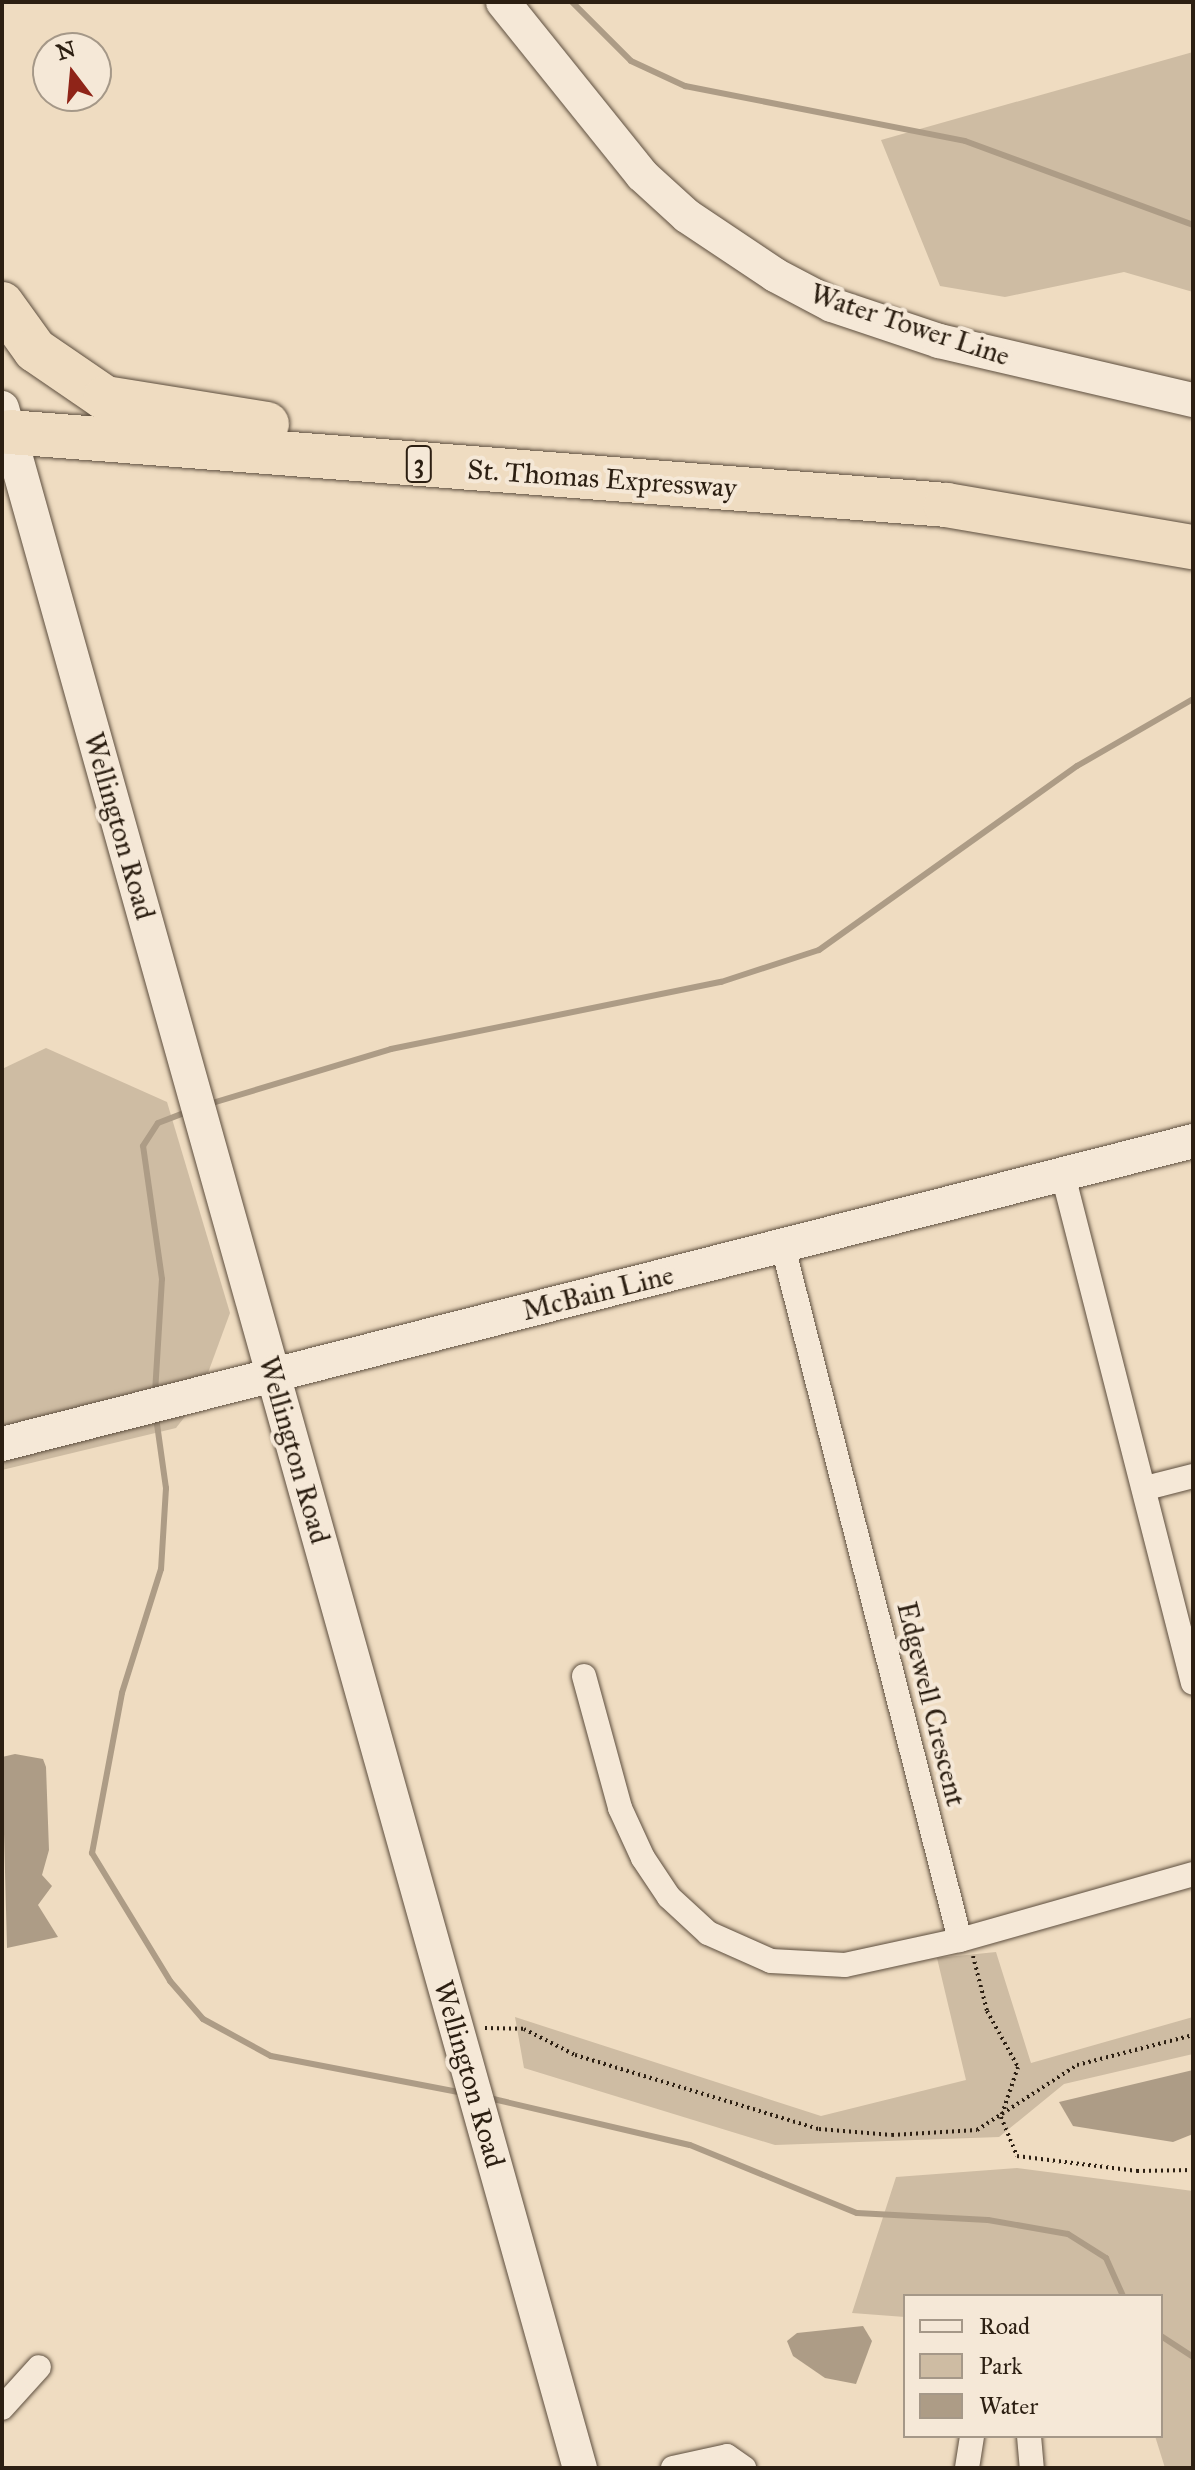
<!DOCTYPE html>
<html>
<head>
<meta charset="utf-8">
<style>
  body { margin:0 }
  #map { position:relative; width:1195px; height:2470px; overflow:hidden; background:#efdcc1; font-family:"IM FELL Great Primer",serif }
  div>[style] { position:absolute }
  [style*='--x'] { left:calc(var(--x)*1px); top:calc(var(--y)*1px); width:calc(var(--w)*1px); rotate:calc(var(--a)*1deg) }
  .green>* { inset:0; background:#cebca3 }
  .water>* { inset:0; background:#ad9c86 }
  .stream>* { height:6px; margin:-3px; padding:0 3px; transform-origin:3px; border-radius:3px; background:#ad9c86 }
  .path>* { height:4px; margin-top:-2px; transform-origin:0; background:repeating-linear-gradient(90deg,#2c1f12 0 2px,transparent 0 6px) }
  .roads { filter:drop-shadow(0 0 2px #5d4e3e) drop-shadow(0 0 2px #5d4e3e) }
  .street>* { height:24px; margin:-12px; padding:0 12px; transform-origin:12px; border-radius:12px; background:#f5e8d7 }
  .secondary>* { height:34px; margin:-17px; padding:0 17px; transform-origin:17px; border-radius:17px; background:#f5e8d7 }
  .highway>* { height:44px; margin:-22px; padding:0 22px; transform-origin:22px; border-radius:22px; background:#efdcc1 }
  span { translate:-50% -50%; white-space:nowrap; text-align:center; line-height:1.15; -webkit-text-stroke:8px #f5e8d7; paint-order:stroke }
  .shield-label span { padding:2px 6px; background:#f5e8d7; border:2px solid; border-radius:6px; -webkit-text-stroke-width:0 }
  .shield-label { font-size:26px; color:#2c1f12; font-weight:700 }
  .street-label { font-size:28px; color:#2c1f12 }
  .frame { position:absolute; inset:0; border:4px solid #2c1f12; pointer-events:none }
  .legend { position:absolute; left:903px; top:2294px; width:260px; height:144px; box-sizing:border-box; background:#f5e8d7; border:2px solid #a59888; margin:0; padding:10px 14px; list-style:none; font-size:24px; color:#2c1f12 }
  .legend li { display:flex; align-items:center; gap:16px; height:40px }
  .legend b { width:40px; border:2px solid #a59888 }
  .north { position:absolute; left:32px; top:32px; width:80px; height:80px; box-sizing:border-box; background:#f5e8d7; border:2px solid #a59888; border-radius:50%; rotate:344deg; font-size:22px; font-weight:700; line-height:32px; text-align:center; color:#2c1f12 }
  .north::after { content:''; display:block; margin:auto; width:28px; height:36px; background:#8f2418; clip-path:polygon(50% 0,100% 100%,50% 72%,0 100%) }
</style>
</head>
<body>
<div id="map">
  <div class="green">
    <div style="clip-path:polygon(1193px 52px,1193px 292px,1124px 272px,1005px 297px,940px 286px,881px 140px)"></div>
    <div style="clip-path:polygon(46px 1048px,167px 1102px,230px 1313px,198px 1400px,176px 1428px,2px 1470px,2px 1069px)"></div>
    <div style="clip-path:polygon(996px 1952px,1031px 2063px,1193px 2017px,1193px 2054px,1064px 2084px,999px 2137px,775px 2145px,524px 2068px,515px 2017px,821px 2116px,966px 2080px,937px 1958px)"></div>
    <div style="clip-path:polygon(1017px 2168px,1193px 2191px,1193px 2468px,1165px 2468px,1155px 2436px,1161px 2436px,1161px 2296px,905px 2296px,905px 2317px,852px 2313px,896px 2177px)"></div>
  </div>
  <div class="water">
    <div style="clip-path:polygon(15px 1754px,43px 1759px,46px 1767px,49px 1850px,42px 1875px,52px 1886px,38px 1905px,58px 1937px,7px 1948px,2px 1757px)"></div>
    <div style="clip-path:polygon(1193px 2070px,1193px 2134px,1173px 2142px,1073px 2126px,1059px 2102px)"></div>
    <div style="clip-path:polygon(863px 2326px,872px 2341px,856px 2384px,825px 2378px,793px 2356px,787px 2341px,797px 2333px)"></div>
  </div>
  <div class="stream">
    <div style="--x:572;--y:2;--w:83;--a:45"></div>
    <div style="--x:631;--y:61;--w:60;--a:24.8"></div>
    <div style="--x:685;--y:86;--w:285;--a:11.1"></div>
    <div style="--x:965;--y:141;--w:243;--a:20.2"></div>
    <div style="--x:209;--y:1104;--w:190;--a:-16.8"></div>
    <div style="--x:391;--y:1049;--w:337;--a:-11.5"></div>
    <div style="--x:721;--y:982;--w:103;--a:-18.1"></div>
    <div style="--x:819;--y:950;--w:317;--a:-35.5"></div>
    <div style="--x:1077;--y:766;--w:134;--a:-30"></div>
    <div style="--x:155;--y:1393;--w:114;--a:-86.5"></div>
    <div style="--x:162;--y:1279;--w:134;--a:-98.1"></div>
    <div style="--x:143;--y:1146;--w:27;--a:-57"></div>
    <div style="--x:158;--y:1123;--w:31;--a:-21"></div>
    <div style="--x:156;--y:1417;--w:72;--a:82"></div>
    <div style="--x:166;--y:1488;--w:81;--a:93.5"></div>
    <div style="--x:161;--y:1569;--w:130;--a:107.5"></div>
    <div style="--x:122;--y:1693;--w:163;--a:100.6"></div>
    <div style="--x:92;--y:1853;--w:150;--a:58.6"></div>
    <div style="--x:170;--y:1981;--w:50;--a:49"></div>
    <div style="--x:203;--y:2019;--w:77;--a:28.6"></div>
    <div style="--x:271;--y:2056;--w:196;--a:10.9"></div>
    <div style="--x:489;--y:2098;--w:206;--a:13.2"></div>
    <div style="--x:690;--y:2145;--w:180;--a:22.2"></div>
    <div style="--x:857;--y:2213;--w:131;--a:3.1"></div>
    <div style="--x:988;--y:2220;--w:81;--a:9.9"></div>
    <div style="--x:1068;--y:2234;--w:45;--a:32.3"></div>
    <div style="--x:1106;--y:2258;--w:42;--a:65.9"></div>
    <div style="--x:1161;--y:2336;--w:38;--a:33"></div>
  </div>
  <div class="path">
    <div style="--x:973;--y:1956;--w:57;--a:75.7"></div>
    <div style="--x:987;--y:2011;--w:64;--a:61"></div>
    <div style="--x:1018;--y:2067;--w:53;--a:108.8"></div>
    <div style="--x:1001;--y:2117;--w:42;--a:67.7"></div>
    <div style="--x:1017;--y:2156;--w:121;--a:7.1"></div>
    <div style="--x:1137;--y:2171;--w:56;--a:-1"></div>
    <div style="--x:485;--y:2028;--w:39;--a:1"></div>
    <div style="--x:524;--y:2029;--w:57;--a:27"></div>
    <div style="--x:575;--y:2055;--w:255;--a:16.9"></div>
    <div style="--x:819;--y:2129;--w:73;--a:4.7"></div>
    <div style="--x:892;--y:2135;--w:85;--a:-3.4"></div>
    <div style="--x:977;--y:2130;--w:119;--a:-33"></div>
    <div style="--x:1077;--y:2065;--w:120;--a:-14.5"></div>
  </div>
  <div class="roads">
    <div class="street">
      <div style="--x:1063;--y:1175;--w:524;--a:75.65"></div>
      <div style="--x:783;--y:1247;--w:715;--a:75.67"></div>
      <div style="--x:960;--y:1940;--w:242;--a:-15.8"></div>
      <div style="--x:1146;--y:1488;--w:49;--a:-14.3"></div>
      <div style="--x:584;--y:1676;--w:137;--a:74.7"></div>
      <div style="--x:620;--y:1808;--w:55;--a:65.3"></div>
      <div style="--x:643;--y:1858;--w:47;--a:56.3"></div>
      <div style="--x:669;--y:1897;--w:53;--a:42.7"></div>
      <div style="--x:708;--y:1933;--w:69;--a:24"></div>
      <div style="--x:771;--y:1961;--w:74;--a:3.1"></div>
      <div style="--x:845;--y:1965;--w:118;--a:-12.3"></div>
      <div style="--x:2;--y:2408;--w:55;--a:-47.9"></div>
      <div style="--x:1029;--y:2436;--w:32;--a:85"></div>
      <div style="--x:673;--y:2468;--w:55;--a:-12.5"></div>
      <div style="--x:727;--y:2456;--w:21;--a:35"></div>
      <div style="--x:967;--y:2468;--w:32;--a:-81"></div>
    </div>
    <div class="secondary">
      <div style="--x:503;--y:2;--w:222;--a:51.2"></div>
      <div style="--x:642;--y:175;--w:61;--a:42.3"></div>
      <div style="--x:687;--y:216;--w:106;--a:33.8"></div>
      <div style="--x:775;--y:275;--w:64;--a:27.8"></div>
      <div style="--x:832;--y:305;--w:113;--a:18.6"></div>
      <div style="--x:939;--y:341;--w:261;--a:13.1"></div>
      <div style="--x:2;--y:408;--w:2140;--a:74.33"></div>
      <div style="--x:2;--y:1444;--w:1229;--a:-14.27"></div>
    </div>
    <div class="highway">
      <div style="--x:2;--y:304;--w:57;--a:54.3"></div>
      <div style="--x:35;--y:350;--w:85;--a:34.4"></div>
      <div style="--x:105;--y:398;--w:164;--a:9.1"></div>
      <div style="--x:9;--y:432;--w:940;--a:4.45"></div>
      <div style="--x:946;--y:505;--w:251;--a:9.7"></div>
    </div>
  </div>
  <div class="shield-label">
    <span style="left:419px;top:464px">3</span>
  </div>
  <div class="street-label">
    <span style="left:910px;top:325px;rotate:18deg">Water Tower Line</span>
    <span style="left:602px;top:479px;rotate:4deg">St. Thomas Expressway</span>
    <span style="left:119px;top:826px;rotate:74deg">Wellington Road</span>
    <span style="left:598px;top:1293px;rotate:-14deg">McBain Line</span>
    <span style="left:294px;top:1450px;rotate:74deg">Wellington Road</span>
    <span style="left:931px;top:1704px;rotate:76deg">Edgewell Crescent</span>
    <span style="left:469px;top:2074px;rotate:74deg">Wellington Road</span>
  </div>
  <div class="frame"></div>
  <ul class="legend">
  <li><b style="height:10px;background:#f5e8d7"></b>Road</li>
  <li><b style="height:22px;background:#cebca3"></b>Park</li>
  <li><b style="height:22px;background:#ad9c86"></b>Water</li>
  </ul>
  <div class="north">N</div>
</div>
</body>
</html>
